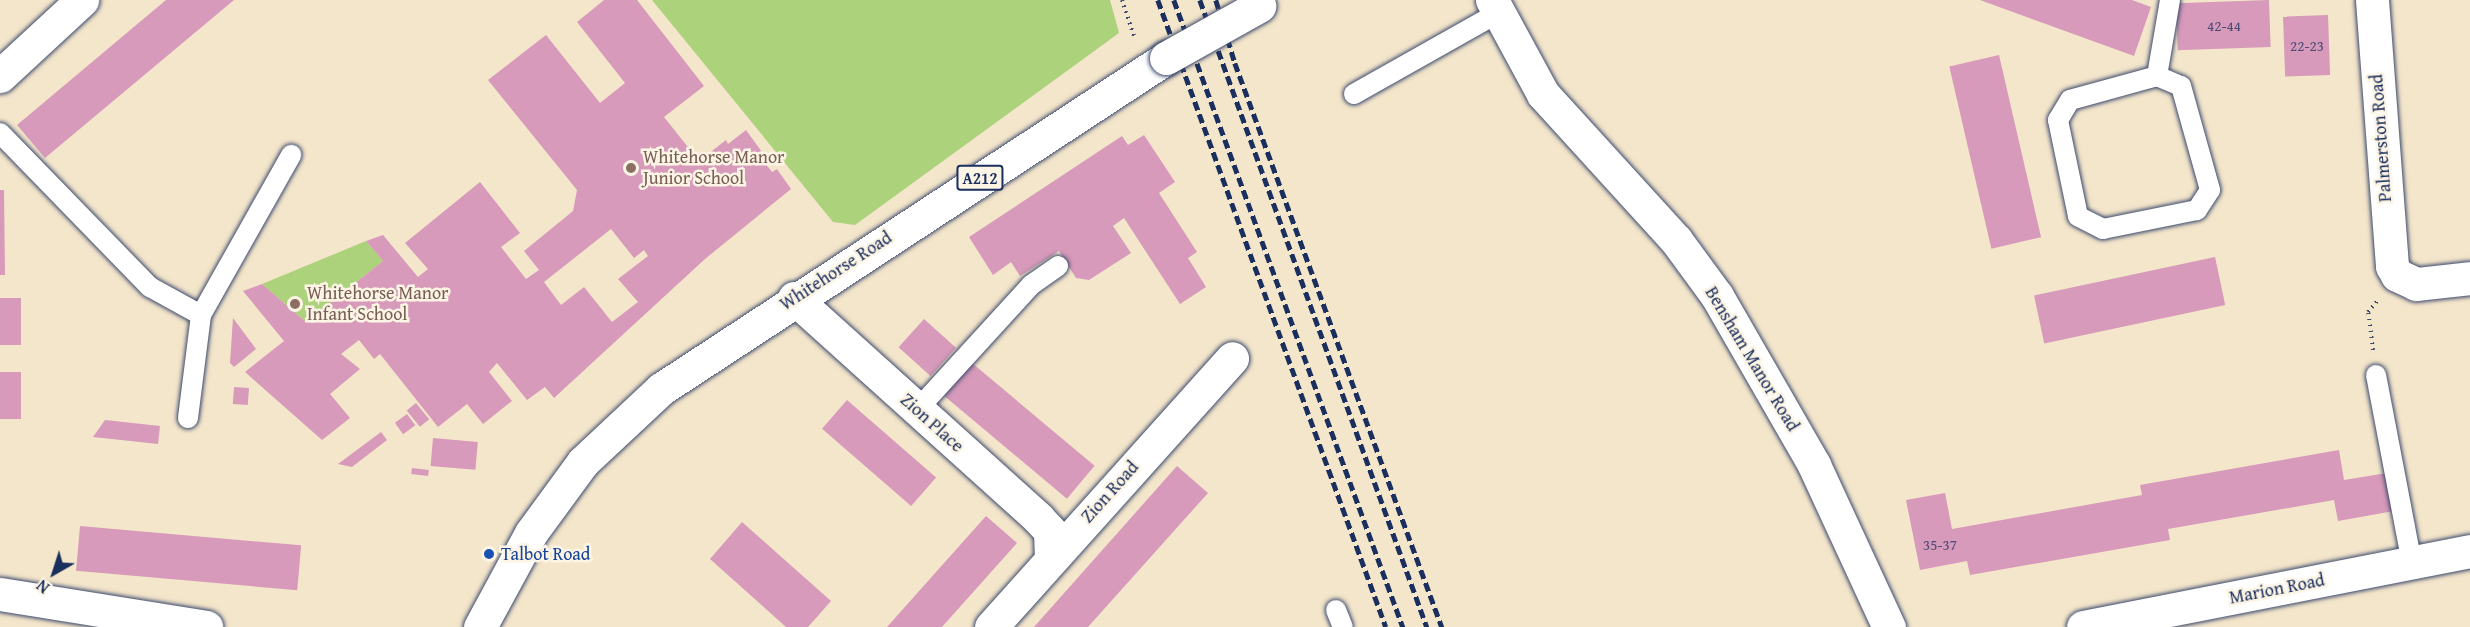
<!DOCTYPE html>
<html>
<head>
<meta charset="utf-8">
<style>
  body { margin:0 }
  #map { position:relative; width:2470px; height:627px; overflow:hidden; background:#f4e6cb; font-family:"Gentium Book Plus",serif }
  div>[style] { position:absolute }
  .green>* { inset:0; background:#add27c }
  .building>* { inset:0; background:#d79aba; transform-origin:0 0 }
  .path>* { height:4px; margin-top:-2px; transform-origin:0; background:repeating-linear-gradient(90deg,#3c4a6e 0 1.5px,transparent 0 6px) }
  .roads { filter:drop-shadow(0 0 2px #3c4a6e) drop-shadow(0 0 2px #3c4a6e) }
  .lane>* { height:20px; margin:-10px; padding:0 10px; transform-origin:10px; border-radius:10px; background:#fff }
  .street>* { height:33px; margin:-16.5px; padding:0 16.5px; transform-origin:16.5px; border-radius:16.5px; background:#fff }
  .primary>* { height:33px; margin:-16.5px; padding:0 16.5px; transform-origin:16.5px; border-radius:16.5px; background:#fff }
  .rail>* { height:4.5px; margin-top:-2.25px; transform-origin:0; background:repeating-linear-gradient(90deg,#1b2f5e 0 9px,transparent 0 13.5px) }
  .bridges { filter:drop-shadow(0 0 2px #3c4a6e) drop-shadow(0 0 2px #3c4a6e) }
  .primary-bridge>* { height:33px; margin:-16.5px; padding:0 16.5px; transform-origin:16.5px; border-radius:16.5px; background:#fff }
  .dots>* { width:16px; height:16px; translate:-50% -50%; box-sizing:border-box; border:3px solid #fcf5e5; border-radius:50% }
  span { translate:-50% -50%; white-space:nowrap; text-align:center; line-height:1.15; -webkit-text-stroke:5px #fcf5e5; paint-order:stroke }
  .number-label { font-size:15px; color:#4a4a75 }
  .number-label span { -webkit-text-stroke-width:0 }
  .shield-label span { padding:2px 4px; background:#fcf5e5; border:2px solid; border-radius:4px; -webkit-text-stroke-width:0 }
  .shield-label { font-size:16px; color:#1b2f5e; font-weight:700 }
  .street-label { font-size:18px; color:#1b2f5e }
  .education-label { font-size:18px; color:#785e54 }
  .left { translate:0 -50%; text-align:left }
  .transit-label { font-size:18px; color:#164399 }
  .north { position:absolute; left:24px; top:543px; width:60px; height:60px; -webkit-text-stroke:4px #fcf5e5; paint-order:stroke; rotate:219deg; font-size:16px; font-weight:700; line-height:24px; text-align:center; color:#1b2f5e }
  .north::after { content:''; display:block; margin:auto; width:21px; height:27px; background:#1b2f5e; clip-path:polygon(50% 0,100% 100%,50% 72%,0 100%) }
</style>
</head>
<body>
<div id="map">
  <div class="green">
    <div style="clip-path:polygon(652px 0,1110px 0,1119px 33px,855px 225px,833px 222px)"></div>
    <div style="clip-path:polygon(366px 241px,383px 261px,306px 322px,262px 284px)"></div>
  </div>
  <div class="building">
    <div style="clip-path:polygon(166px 0,234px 0,45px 158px,17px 125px)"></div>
    <div style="clip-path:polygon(evenodd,604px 0,637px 0,704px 86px,664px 117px,699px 161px,726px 140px,728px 144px,746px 130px,767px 159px,764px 162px,772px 172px,777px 169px,791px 189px,705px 259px,554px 398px,545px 387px,527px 400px,497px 363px,489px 372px,512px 401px,483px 424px,467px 404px,438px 427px,380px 354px,374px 359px,359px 340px,341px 354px,360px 369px,330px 394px,350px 418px,322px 440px,245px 372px,284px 341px,243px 291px,262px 284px,306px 322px,383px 261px,366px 241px,383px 235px,418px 277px,428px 269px,405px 243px,480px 182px,520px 233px,501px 247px,526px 279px,539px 270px,524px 251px,573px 211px,577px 190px,488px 80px,546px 35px,600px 103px,625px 83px,577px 22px,604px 0,611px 229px,634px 258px,644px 250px,648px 256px,618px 279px,638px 302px,612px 322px,584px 287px,561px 305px,544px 282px,611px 229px)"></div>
    <div style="clip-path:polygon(1980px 0,2132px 0,2151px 7px,2134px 56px)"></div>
    <div style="left:2269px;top:0;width:47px;height:93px;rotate:88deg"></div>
    <div style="left:2328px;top:15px;width:60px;height:45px;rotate:88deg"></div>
    <div style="left:1999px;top:55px;width:187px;height:51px;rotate:77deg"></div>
    <div style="clip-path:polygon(1144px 135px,1175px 182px,1159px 193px,1197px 252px,1188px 258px,1206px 287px,1180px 304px,1124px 218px,1113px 226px,1131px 253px,1089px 280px,1076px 278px,1059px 251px,1020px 276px,1011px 262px,993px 275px,969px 237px,1122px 136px,1128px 145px)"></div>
    <div style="clip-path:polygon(0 190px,4px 190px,5px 275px,0 275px)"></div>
    <div style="left:2215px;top:257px;width:49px;height:185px;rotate:78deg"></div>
    <div style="left:0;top:298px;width:21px;height:47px"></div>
    <div style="clip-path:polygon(233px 318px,256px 349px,234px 367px,230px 363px)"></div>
    <div style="left:924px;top:319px;width:43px;height:38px;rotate:42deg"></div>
    <div style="left:972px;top:363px;width:160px;height:43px;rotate:40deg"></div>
    <div style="left:0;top:372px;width:21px;height:47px"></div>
    <div style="left:234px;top:387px;width:15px;height:17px;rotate:4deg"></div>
    <div style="left:847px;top:400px;width:118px;height:38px;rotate:41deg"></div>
    <div style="left:416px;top:403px;width:21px;height:12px;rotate:51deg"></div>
    <div style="left:407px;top:414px;width:14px;height:15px;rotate:54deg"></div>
    <div style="clip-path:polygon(105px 420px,160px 426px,158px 444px,93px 437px)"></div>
    <div style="clip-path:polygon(381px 432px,387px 440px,352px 467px,338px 464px)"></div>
    <div style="left:433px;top:438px;width:45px;height:28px;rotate:5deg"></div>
    <div style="clip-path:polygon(2339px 450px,2344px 480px,2387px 473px,2394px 511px,2338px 521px,2334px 500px,2168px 529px,2170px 540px,1970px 575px,1967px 561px,1920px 570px,1906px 500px,1945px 493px,1952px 529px,2142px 495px,2140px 485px)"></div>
    <div style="clip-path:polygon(1177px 466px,1208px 493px,1088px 627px,1034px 627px)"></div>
    <div style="left:412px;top:468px;width:17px;height:6px;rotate:7deg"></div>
    <div style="clip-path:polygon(986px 516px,1017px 543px,942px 627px,887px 627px)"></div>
    <div style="clip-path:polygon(742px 522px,831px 601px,808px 627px,786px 627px,710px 559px)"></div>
    <div style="left:80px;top:526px;width:222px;height:45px;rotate:5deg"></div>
  </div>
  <div class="path">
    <div style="left:1122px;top:0;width:41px;rotate:71.6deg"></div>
    <div style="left:2373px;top:350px;width:38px;rotate:-97deg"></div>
    <div style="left:2368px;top:312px;width:17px;rotate:-50deg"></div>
  </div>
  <div class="roads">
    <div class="lane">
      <div style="left:2157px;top:76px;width:26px;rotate:23deg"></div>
      <div style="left:2181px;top:86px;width:108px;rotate:74.4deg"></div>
      <div style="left:2210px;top:190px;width:24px;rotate:123deg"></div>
      <div style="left:2197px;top:210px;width:96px;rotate:168.6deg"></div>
      <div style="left:2103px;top:229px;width:28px;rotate:-153deg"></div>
      <div style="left:2078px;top:216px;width:98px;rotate:-101.8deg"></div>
      <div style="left:2058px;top:120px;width:23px;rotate:-59deg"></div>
      <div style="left:2070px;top:100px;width:90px;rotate:-15.4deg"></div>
      <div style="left:2157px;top:76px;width:77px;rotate:-80.3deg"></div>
      <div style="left:1354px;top:94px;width:165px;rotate:-29.4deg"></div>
      <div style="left:0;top:133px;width:215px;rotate:45.8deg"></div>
      <div style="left:150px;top:287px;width:58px;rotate:28.8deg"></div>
      <div style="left:2376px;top:375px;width:191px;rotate:79.2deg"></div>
      <div style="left:917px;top:410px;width:169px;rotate:-47.6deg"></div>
      <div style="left:1031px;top:285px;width:33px;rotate:-35deg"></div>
      <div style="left:188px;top:418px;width:104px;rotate:-82.8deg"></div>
      <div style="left:201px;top:315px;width:184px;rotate:-60.6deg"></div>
      <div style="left:1336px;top:610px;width:18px;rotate:68deg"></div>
    </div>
    <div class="street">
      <div style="left:1492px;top:0;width:107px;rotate:61.5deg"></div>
      <div style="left:1543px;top:94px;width:197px;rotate:47.7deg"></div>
      <div style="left:1676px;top:240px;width:69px;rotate:53.8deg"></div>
      <div style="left:1717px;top:296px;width:195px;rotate:60.1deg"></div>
      <div style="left:1814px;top:465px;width:179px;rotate:65.2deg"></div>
      <div style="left:2372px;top:0;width:267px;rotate:85.7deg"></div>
      <div style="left:2392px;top:266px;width:10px;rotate:61deg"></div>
      <div style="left:2397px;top:275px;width:21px;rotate:25deg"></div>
      <div style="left:2416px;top:284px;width:54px;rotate:-6.3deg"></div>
      <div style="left:0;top:76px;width:112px;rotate:-42.8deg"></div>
      <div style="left:794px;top:298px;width:329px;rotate:42deg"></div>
      <div style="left:1038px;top:518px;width:18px;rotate:47deg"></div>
      <div style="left:1050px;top:531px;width:27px;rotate:88deg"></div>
      <div style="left:0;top:594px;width:209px;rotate:9.1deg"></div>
      <div style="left:991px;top:627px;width:361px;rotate:-48.1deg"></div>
      <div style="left:2083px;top:627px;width:394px;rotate:-11.1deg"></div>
    </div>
    <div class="primary">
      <div style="left:480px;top:627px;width:107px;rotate:-61.5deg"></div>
      <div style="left:531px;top:533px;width:88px;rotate:-53.8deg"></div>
      <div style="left:583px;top:462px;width:107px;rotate:-43.1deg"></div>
      <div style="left:661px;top:389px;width:604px;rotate:-33.24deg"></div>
    </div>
  </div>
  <div class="rail">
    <div style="left:1158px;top:0;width:667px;rotate:70.02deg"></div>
    <div style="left:1174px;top:0;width:668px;rotate:69.94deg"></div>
    <div style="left:1200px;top:0;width:667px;rotate:70.1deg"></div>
    <div style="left:1216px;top:0;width:66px;rotate:73.2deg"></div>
    <div style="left:1235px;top:63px;width:601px;rotate:69.85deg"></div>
  </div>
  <div class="bridges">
    <div class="primary-bridge">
      <div style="left:1166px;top:58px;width:107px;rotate:-29.2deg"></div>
    </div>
  </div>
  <div class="dots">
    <div style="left:631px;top:168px;background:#8d6e63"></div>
    <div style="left:295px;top:304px;background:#8d6e63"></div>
    <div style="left:489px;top:554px;background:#1a4fb4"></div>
  </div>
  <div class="number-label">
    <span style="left:2224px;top:26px">42-44</span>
    <span style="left:2307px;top:46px">22-23</span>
    <span style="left:1940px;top:545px">35-37</span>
  </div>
  <div class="shield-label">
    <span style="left:980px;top:178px">A212</span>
  </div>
  <div class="street-label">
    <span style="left:2381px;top:138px;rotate:-94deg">Palmerston Road</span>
    <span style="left:836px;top:271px;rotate:-33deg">Whitehorse Road</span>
    <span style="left:1752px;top:359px;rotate:59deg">Bensham Manor Road</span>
    <span style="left:932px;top:423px;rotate:42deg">Zion Place</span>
    <span style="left:1110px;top:492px;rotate:-48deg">Zion Road</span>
    <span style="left:2277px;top:589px;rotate:-11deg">Marion Road</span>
  </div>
  <div class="education-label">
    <span class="left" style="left:643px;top:168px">Whitehorse Manor<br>Junior School</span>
    <span class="left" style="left:307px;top:304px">Whitehorse Manor<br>Infant School</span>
  </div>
  <div class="transit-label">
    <span class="left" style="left:501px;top:554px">Talbot Road</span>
  </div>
  <div class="north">N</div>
</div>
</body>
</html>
